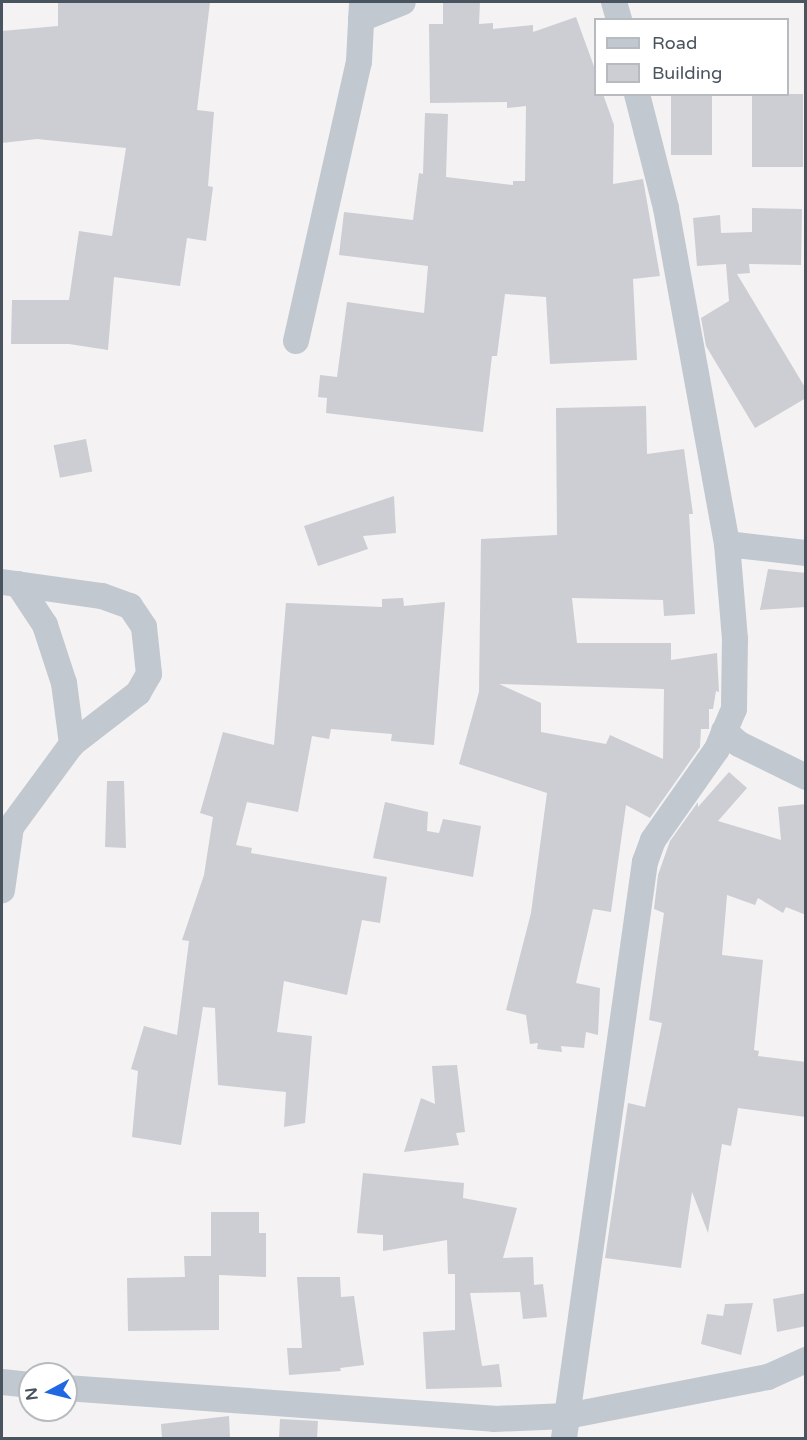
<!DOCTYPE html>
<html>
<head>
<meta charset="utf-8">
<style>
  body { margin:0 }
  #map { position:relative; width:807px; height:1440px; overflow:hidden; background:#f4f2f2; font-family:"Varela Round",sans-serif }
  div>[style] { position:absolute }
  .building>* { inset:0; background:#ccced4; transform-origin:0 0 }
  .minor>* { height:26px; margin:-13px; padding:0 13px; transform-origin:13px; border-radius:13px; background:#c1c8d0 }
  span { translate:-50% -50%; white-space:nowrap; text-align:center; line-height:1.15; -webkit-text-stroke:4.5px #fff; paint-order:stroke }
  .frame { position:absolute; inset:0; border:3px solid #4a545f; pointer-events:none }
  .legend { position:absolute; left:594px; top:18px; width:195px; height:78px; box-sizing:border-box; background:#fff; border:2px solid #b7bbbf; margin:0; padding:8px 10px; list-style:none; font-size:18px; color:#4a545f }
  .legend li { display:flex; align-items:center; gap:12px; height:30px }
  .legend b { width:30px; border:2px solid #b7bbbf }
  .north { position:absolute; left:18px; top:1362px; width:60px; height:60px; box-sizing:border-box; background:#fff; border:2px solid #b7bbbf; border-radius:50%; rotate:263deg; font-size:16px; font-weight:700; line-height:24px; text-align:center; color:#4a545f }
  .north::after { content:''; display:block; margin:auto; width:21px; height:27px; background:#1f68e1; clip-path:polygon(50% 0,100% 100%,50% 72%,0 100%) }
</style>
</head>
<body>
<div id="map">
  <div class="building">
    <div style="clip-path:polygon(58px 2px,210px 2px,197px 110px,214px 112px,208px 186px,213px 187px,206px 241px,187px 238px,180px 286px,114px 277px,108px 350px,69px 344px,11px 344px,12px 300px,69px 300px,79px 231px,112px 236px,126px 148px,37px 139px,2px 143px,2px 31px,58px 26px)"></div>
    <div style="clip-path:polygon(443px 2px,480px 2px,479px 24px,493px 23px,493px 29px,533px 25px,533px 32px,576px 17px,596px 72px,596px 94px,603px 94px,614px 125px,613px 184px,643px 179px,660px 276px,633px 279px,637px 360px,550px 364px,546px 297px,505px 294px,497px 356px,492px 356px,483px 432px,326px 413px,327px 398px,318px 397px,320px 375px,337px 377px,347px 302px,424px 313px,428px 266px,339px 255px,344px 212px,413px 220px,419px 173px,423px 174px,425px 113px,448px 114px,446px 177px,513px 185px,513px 181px,525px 181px,526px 106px,507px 108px,507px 102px,430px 103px,429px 24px,443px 24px)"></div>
    <div style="left:671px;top:94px;width:41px;height:61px"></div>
    <div style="left:752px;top:94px;width:51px;height:73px"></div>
    <div style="clip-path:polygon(752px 208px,802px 209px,801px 265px,749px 264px,750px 273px,737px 274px,806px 389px,806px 398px,755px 428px,706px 346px,701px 318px,729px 301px,726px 264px,697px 266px,693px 218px,720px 215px,721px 233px,752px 232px)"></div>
    <div style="clip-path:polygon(evenodd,646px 406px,647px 454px,684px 449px,693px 514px,689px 514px,695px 614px,664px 616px,663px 600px,572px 598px,577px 643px,671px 643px,671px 660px,717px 653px,719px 692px,716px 691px,713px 709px,709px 709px,709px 729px,701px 729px,700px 747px,650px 818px,626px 805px,611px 912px,593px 909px,576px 983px,600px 988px,598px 1035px,586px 1032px,584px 1048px,561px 1046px,562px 1052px,537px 1049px,538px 1043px,530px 1044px,526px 1015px,506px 1010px,531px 913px,547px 793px,459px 764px,479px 692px,481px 539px,557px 535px,556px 408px,646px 406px,499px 684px,664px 689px,663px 759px,610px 735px,606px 744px,541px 732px,541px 703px,499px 684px)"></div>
    <div style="left:86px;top:439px;width:33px;height:33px;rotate:79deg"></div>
    <div style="clip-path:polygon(394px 496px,396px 533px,363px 536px,368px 549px,318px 566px,304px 526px)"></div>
    <div style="clip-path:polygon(768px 569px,806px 573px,806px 607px,760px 610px)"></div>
    <div style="clip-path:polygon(403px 598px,404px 606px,445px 602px,434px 745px,391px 741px,392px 734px,331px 729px,329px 739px,312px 736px,298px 812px,247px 802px,236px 845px,252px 848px,251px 853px,387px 877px,380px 923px,362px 920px,347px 995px,284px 981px,277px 1032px,312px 1036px,305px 1123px,284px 1127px,286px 1092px,218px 1085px,215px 1008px,203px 1007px,181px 1145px,132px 1137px,138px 1071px,131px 1069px,144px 1026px,177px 1035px,189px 941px,182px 940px,204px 875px,213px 817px,200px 813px,223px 732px,274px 745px,286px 603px,382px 607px,382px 599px)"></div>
    <div style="clip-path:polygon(729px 772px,747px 788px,718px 821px,781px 840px,778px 807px,806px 804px,806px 915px,786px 907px,783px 913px,758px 898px,755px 905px,727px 895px,722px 955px,763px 960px,754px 1050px,759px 1051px,758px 1056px,806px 1062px,806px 1117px,738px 1108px,731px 1146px,722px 1144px,708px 1233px,692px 1192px,681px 1268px,605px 1258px,628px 1103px,645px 1107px,662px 1023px,649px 1020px,664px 913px,654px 909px,658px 875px,670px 841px,698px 802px,698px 807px)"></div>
    <div style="clip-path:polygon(107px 781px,124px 781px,126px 848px,105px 847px)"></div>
    <div style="clip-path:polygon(385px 802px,428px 812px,427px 831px,439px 833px,443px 819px,481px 826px,473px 877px,373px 858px)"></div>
    <div style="clip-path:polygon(457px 1065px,465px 1132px,456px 1133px,459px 1145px,404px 1152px,421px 1098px,435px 1104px,432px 1066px)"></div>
    <div style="clip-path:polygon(363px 1173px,464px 1183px,463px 1198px,517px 1208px,503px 1258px,533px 1257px,534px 1285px,543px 1284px,547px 1317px,523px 1319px,520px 1292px,470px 1293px,482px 1366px,499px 1364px,502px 1387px,426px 1389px,423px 1332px,455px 1330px,455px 1274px,448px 1274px,447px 1240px,383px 1251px,383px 1235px,357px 1233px)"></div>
    <div style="clip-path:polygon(211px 1212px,259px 1212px,259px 1233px,266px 1233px,266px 1277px,219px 1275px,219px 1330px,128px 1331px,127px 1278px,185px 1277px,184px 1256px,211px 1256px)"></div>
    <div style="clip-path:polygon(297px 1277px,340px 1277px,341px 1297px,354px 1296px,364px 1365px,340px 1368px,341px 1371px,289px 1375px,287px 1348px,302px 1348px)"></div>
    <div style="clip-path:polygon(806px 1293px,806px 1326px,777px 1332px,773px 1299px)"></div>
    <div style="clip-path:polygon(753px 1303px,741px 1355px,701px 1344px,707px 1314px,723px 1316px,725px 1304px)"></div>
    <div style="clip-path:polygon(229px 1416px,230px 1438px,162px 1438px,161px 1424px)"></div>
    <div style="left:280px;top:1419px;width:38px;height:19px;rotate:3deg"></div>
  </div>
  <div class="minor">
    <div style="left:614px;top:2px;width:19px;rotate:74deg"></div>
    <div style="left:361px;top:19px;width:45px;rotate:-22deg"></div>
    <div style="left:296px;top:341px;width:286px;rotate:-77.3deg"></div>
    <div style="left:359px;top:62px;width:60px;rotate:-87.1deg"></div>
    <div style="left:727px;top:544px;width:80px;rotate:6.5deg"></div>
    <div style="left:2px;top:582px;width:101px;rotate:8deg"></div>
    <div style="left:102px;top:596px;width:30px;rotate:20deg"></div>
    <div style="left:130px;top:606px;width:25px;rotate:56deg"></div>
    <div style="left:144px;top:627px;width:47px;rotate:83.9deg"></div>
    <div style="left:149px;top:674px;width:22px;rotate:120deg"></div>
    <div style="left:138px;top:693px;width:83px;rotate:142.3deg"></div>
    <div style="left:72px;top:744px;width:103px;rotate:126.3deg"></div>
    <div style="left:11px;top:827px;width:64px;rotate:98.1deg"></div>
    <div style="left:18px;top:584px;width:49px;rotate:56.6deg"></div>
    <div style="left:45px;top:625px;width:61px;rotate:71.9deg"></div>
    <div style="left:64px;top:683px;width:62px;rotate:82.5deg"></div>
    <div style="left:724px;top:731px;width:20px;rotate:41deg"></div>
    <div style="left:739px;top:744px;width:75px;rotate:26.2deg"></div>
    <div style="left:2px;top:1382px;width:28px;rotate:6deg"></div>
    <div style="left:66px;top:1388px;width:429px;rotate:4.1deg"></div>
    <div style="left:494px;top:1419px;width:73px;rotate:-2.4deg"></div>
    <div style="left:567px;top:1416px;width:205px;rotate:-11deg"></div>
    <div style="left:768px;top:1377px;width:42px;rotate:-24.1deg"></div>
    <div style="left:564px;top:1438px;width:582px;rotate:-82deg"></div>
    <div style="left:645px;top:862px;width:23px;rotate:-70deg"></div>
    <div style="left:653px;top:840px;width:111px;rotate:-54.9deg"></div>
    <div style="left:717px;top:749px;width:43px;rotate:-67deg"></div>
    <div style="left:734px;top:709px;width:70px;rotate:-89.2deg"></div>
    <div style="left:735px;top:639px;width:95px;rotate:-94.8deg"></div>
    <div style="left:727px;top:544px;width:341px;rotate:-100.3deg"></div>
    <div style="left:666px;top:208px;width:118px;rotate:-104.3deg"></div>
  </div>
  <div class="frame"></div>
  <ul class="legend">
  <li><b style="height:8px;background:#c1c8d0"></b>Road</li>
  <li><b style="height:16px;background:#ccced4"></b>Building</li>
  </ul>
  <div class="north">N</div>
</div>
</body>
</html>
